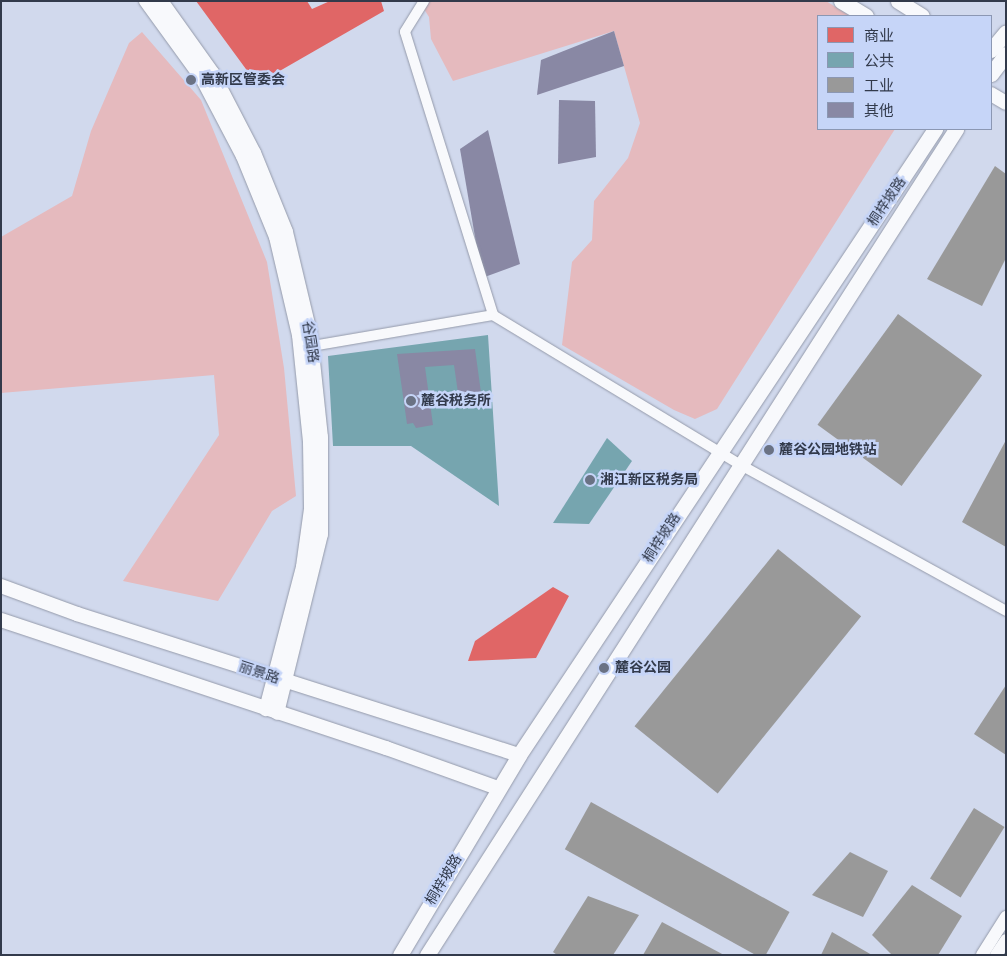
<!DOCTYPE html>
<html>
<head>
<meta charset="utf-8">
<style>
  body { margin:0 }
  #map { position:relative; width:1007px; height:956px; overflow:hidden; background:#d1d9ed; font-family:"Times New Roman","Noto Sans SC",serif }
  div>[style] { position:absolute }
  .green>* { inset:0; background:#e5babe }
  .shops>* { inset:0; background:#e06666 }
  .public>* { inset:0; background:#76a5af }
  .industry>* { inset:0; background:#999; transform-origin:0 0 }
  .building>* { inset:0; background:#8988a4 }
  .roads { filter:drop-shadow(0 0 1px #949aaa) drop-shadow(0 0 1px #949aaa) }
  .minor>* { height:10px; margin:-5px; padding:0 5px; transform-origin:5px; border-radius:5px; background:#f8f9fc }
  .tertiary>* { height:12px; margin:-6px; padding:0 6px; transform-origin:6px; border-radius:6px; background:#f8f9fc }
  .secondary>* { height:14px; margin:-7px; padding:0 7px; transform-origin:7px; border-radius:7px; background:#f8f9fc }
  .primary>* { height:15px; margin:-7.5px; padding:0 7.5px; transform-origin:7.5px; border-radius:7.5px; background:#f8f9fc }
  .dots>* { width:14px; height:14px; translate:-50% -50%; box-sizing:border-box; border:2px solid #c6d5f8; border-radius:50% }
  span { translate:-50% -50%; white-space:nowrap; text-align:center; line-height:1.15; -webkit-text-stroke:5px #c6d5f8; paint-order:stroke }
  .poi-label { font-size:14px; color:#323a4b; font-weight:700 }
  .left { translate:0 -50%; text-align:left }
  .street-label { font-size:14px; color:#323a4b }
  .frame { position:absolute; inset:0; border:2px solid #323a4b; pointer-events:none }
  .legend { position:absolute; left:817px; top:15px; width:175px; height:115px; box-sizing:border-box; background:#c6d5f8; border:1px solid #8b97b3; margin:0; padding:6px 9px; list-style:none; font-size:15px; color:#323a4b }
  .legend li { display:flex; align-items:center; gap:10px; height:25px }
  .legend b { width:25px; border:1px solid #8b97b3 }
</style>
</head>
<body>
<div id="map">
  <div class="green">
    <div style="clip-path:polygon(419px 1px,826px 1px,850px 16px,818px 16px,818px 129px,895px 129px,717px 409px,695px 419px,674px 410px,562px 345px,572px 262px,592px 240px,594px 201px,628px 158px,640px 123px,614px 31px,453px 81px,431px 39px,429px 17px)"></div>
    <div style="clip-path:polygon(142px 32px,201px 100px,267px 262px,284px 368px,296px 496px,272px 511px,218px 601px,123px 581px,219px 435px,214px 375px,1px 393px,1px 237px,72px 196px,91px 131px,129px 43px)"></div>
  </div>
  <div class="shops">
    <div style="clip-path:polygon(196px 1px,307px 1px,312px 9px,330px 1px,381px 1px,384px 11px,257px 84px)"></div>
    <div style="clip-path:polygon(553px 587px,569px 596px,536px 658px,468px 661px,475px 641px)"></div>
  </div>
  <div class="public">
    <div style="clip-path:polygon(488px 335px,499px 506px,411px 446px,333px 446px,328px 356px)"></div>
    <div style="clip-path:polygon(607px 438px,632px 461px,589px 524px,553px 523px)"></div>
  </div>
  <div class="industry">
    <div style="clip-path:polygon(995px 166px,1006px 174px,1006px 258px,982px 306px,927px 279px)"></div>
    <div style="left:898px;top:314px;width:104px;height:137px;rotate:36deg"></div>
    <div style="clip-path:polygon(1006px 440px,1006px 547px,962px 522px)"></div>
    <div style="left:778px;top:549px;width:107px;height:228px;rotate:39deg"></div>
    <div style="clip-path:polygon(1006px 685px,1006px 755px,974px 734px)"></div>
    <div style="left:591px;top:802px;width:227px;height:54px;rotate:29deg"></div>
    <div style="left:974px;top:808px;width:36px;height:83px;rotate:32deg"></div>
    <div style="clip-path:polygon(850px 852px,888px 871px,863px 917px,812px 895px)"></div>
    <div style="clip-path:polygon(912px 885px,962px 916px,938px 955px,892px 955px,872px 935px)"></div>
    <div style="clip-path:polygon(588px 896px,639px 915px,613px 955px,557px 955px,553px 952px)"></div>
    <div style="clip-path:polygon(662px 922px,724px 955px,643px 955px)"></div>
    <div style="clip-path:polygon(832px 932px,872px 955px,821px 955px)"></div>
  </div>
  <div class="building">
    <div style="clip-path:polygon(614px 31px,624px 66px,537px 95px,541px 60px)"></div>
    <div style="clip-path:polygon(559px 100px,595px 101px,596px 157px,558px 164px)"></div>
    <div style="clip-path:polygon(488px 130px,520px 264px,482px 278px,460px 149px)"></div>
    <div style="clip-path:polygon(475px 349px,482px 400px,459px 400px,454px 365px,425px 367px,433px 425px,416px 428px,413px 423px,407px 424px,397px 354px)"></div>
  </div>
  <div class="roads">
    <div class="minor">
      <div style="left:424px;top:1px;width:36px;rotate:122deg"></div>
      <div style="left:405px;top:32px;width:296px;rotate:72.7deg"></div>
      <div style="left:493px;top:315px;width:288px;rotate:31.2deg"></div>
      <div style="left:739px;top:464px;width:305px;rotate:28.8deg"></div>
      <div style="left:312px;top:346px;width:184px;rotate:-9.7deg"></div>
    </div>
    <div class="tertiary">
      <div style="left:982px;top:955px;width:45px;rotate:-57.7deg"></div>
      <div style="left:996px;top:955px;width:18px;rotate:-56deg"></div>
    </div>
    <div class="secondary">
      <div style="left:146px;top:1px;width:95px;rotate:54deg"></div>
      <div style="left:202px;top:78px;width:88px;rotate:62.3deg"></div>
      <div style="left:243px;top:156px;width:87px;rotate:67.8deg"></div>
      <div style="left:276px;top:237px;width:101px;rotate:76.8deg"></div>
      <div style="left:299px;top:335px;width:108px;rotate:84.1deg"></div>
      <div style="left:310px;top:442px;width:67px;rotate:89.1deg"></div>
      <div style="left:311px;top:509px;width:59px;rotate:97.9deg"></div>
      <div style="left:303px;top:567px;width:147px;rotate:104.6deg"></div>
      <div style="left:161px;top:1px;width:90px;rotate:54.5deg"></div>
      <div style="left:213px;top:74px;width:89px;rotate:62.6deg"></div>
      <div style="left:254px;top:153px;width:85px;rotate:67.9deg"></div>
      <div style="left:286px;top:232px;width:104px;rotate:76.6deg"></div>
      <div style="left:310px;top:333px;width:105px;rotate:84deg"></div>
      <div style="left:321px;top:437px;width:97px;rotate:90deg"></div>
      <div style="left:321px;top:534px;width:184px;rotate:103.8deg"></div>
      <div style="left:991px;top:94px;width:17px;rotate:31deg"></div>
      <div style="left:1px;top:586px;width:81px;rotate:20.2deg"></div>
      <div style="left:77px;top:614px;width:464px;rotate:17.7deg"></div>
      <div style="left:1px;top:620px;width:406px;rotate:18.4deg"></div>
      <div style="left:386px;top:748px;width:119px;rotate:19.7deg"></div>
    </div>
    <div class="primary">
      <div style="left:841px;top:1px;width:29px;rotate:31deg"></div>
      <div style="left:898px;top:1px;width:28px;rotate:32deg"></div>
      <div style="left:991px;top:50px;width:23px;rotate:-50deg"></div>
      <div style="left:991px;top:74px;width:25px;rotate:-53deg"></div>
      <div style="left:400px;top:955px;width:233px;rotate:-59.2deg"></div>
      <div style="left:519px;top:755px;width:752px;rotate:-56.39deg"></div>
      <div style="left:427px;top:955px;width:981px;rotate:-57.36deg"></div>
    </div>
  </div>
  <div class="dots">
    <div style="left:191px;top:80px;background:#6a7284"></div>
    <div style="left:411px;top:401px;background:#6a7284"></div>
    <div style="left:769px;top:450px;background:#6a7284"></div>
    <div style="left:590px;top:480px;background:#6a7284"></div>
    <div style="left:604px;top:668px;background:#6a7284"></div>
  </div>
  <div class="poi-label">
    <span class="left" style="left:201px;top:80px">高新区管委会</span>
    <span class="left" style="left:421px;top:401px">麓谷税务所</span>
    <span class="left" style="left:779px;top:450px">麓谷公园地铁站</span>
    <span class="left" style="left:600px;top:480px">湘江新区税务局</span>
    <span class="left" style="left:615px;top:668px">麓谷公园</span>
  </div>
  <div class="street-label">
    <span style="left:887px;top:202px;rotate:-56deg">桐梓坡路</span>
    <span style="left:310px;top:342px;rotate:81deg">谷园路</span>
    <span style="left:662px;top:538px;rotate:-57deg">桐梓坡路</span>
    <span style="left:259px;top:673px;rotate:18deg">丽景路</span>
    <span style="left:444px;top:880px;rotate:-59deg">桐梓坡路</span>
  </div>
  <div class="frame"></div>
  <ul class="legend">
  <li><b style="height:14px;background:#e06666"></b>商业</li>
  <li><b style="height:14px;background:#76a5af"></b>公共</li>
  <li><b style="height:14px;background:#999"></b>工业</li>
  <li><b style="height:14px;background:#8988a4"></b>其他</li>
  </ul>
</div>
</body>
</html>
